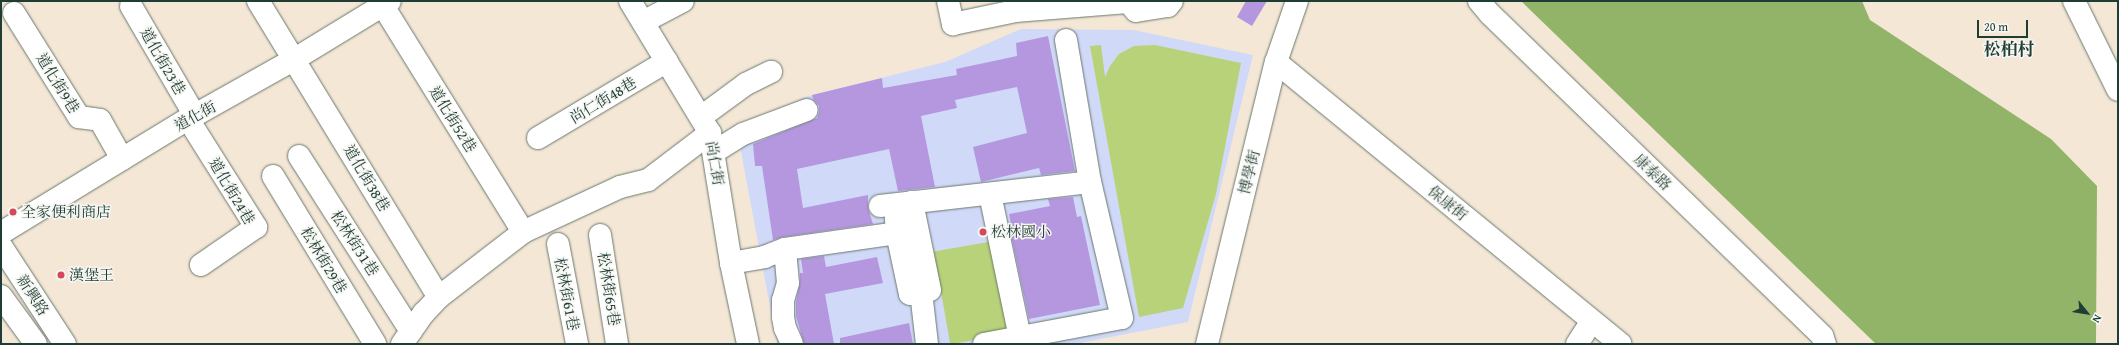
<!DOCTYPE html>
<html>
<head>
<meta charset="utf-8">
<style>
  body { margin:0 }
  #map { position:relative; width:2119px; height:345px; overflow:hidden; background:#f4e7d6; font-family:"Gentium Book Plus","Noto Serif TC",serif }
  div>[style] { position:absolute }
  .built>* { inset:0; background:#d1d9f9 }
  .green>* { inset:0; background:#b7d278; transform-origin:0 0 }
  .forest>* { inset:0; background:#91b468 }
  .building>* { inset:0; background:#b597e0 }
  .roads { filter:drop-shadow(0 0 1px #6a786d) drop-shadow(0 0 1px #6a786d) }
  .minor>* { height:22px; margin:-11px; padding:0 11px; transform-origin:11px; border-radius:11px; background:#fff }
  .major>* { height:22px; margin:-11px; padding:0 11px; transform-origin:11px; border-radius:11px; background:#fff }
  .dots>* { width:11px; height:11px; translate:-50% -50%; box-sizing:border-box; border:2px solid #f6f6f2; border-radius:50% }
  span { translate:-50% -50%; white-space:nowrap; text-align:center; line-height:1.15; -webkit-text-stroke:3px #f6f6f2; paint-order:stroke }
  .street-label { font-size:15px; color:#1f3d34 }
  .poi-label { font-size:15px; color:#1f3d34 }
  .left { translate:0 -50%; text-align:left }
  .quarter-label { font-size:17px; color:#1f3d34; font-weight:700 }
  .frame { position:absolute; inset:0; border:2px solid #1f3d34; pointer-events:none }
  .north { position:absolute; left:2067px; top:293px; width:40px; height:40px; -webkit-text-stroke:3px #f6f6f2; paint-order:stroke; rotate:120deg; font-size:11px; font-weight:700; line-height:16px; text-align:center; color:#1f3d34 }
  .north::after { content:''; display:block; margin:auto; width:14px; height:18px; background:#1f3d34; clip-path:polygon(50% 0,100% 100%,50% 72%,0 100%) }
  .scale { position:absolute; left:1977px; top:20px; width:51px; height:18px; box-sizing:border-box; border:2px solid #1f3d34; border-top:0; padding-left:5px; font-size:12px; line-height:14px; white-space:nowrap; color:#1f3d34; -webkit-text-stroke:3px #f6f6f2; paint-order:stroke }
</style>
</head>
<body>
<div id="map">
  <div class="built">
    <div style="clip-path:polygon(1021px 29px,1134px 30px,1253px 55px,1188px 322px,1075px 344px,777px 344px,739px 141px,747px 127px,805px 97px,945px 62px)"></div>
  </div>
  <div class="green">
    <div style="clip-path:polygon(1101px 45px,1105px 77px,1110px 66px,1119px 54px,1134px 46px,1155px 45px,1241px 63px,1216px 194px,1183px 308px,1139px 317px,1090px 46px)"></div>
    <div style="left:994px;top:241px;width:94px;height:61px;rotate:80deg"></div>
  </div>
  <div class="forest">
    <div style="clip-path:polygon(1521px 1px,1862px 1px,1870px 20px,2051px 139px,2097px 186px,2096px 344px,1876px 344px)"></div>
  </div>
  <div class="building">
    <div style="clip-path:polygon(1246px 1px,1267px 1px,1252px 26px,1237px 17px)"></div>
    <div style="clip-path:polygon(1048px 36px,1075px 171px,1041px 175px,1039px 168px,981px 182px,973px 147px,1027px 133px,1017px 87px,955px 100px,957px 108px,921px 116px,935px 187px,898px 191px,889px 149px,797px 169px,803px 208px,868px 195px,868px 208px,873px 224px,783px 237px,773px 240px,762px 166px,755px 166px,753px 144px,817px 118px,819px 112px,819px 106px,813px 99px,812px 95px,882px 78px,883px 88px,957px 75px,956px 69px,1017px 56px,1016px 43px)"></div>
    <div style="clip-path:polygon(1073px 197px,1077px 217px,1081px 216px,1100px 305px,1029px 319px,1010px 230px,1012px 230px,1009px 214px,1050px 206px,1048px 199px)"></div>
    <div style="clip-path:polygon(824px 256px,826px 267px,877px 257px,883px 283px,825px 294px,834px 344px,804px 344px,796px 316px,796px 302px,800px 282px,800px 273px,803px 273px,801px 259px)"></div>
    <div style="clip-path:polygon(909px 323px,913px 344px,840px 344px,840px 338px)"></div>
  </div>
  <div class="roads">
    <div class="minor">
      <div style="left:258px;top:1px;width:347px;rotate:58.6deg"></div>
      <div style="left:380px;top:1px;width:272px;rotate:58.2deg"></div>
      <div style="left:630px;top:1px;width:154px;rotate:58.8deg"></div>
      <div style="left:710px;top:133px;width:132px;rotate:80.8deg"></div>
      <div style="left:731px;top:263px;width:83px;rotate:78.1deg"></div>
      <div style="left:948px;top:1px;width:24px;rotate:78deg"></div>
      <div style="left:953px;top:24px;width:63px;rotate:-11.8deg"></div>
      <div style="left:1015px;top:11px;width:113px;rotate:-4.6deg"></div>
      <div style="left:1479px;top:1px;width:17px;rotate:50deg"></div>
      <div style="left:1490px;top:14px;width:463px;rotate:44.1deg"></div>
      <div style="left:1822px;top:336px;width:9px;rotate:69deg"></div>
      <div style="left:2074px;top:1px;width:99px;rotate:63.7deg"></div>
      <div style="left:1128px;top:2px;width:12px;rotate:48deg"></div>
      <div style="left:1136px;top:11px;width:32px;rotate:-9deg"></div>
      <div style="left:1168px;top:6px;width:6px;rotate:-51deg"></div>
      <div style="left:131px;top:6px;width:127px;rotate:59.8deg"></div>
      <div style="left:14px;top:13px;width:123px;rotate:58deg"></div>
      <div style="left:79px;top:117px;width:21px;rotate:8deg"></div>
      <div style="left:100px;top:120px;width:45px;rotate:60.6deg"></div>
      <div style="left:643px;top:22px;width:45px;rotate:-27.7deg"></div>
      <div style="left:1276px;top:62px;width:445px;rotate:39.3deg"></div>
      <div style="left:701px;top:117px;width:56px;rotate:-36.3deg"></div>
      <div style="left:746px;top:84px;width:28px;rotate:-26deg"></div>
      <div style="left:188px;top:119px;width:128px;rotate:57.8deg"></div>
      <div style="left:256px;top:227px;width:67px;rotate:145.4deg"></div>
      <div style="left:538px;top:138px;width:150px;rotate:-30.8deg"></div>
      <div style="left:714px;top:152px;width:34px;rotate:-32deg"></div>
      <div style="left:743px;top:134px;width:68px;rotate:-20.6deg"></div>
      <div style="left:299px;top:156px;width:208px;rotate:57.4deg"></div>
      <div style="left:273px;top:176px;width:197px;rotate:58.7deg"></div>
      <div style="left:990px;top:194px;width:146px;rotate:78.2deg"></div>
      <div style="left:895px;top:205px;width:28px;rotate:86deg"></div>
      <div style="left:897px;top:233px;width:62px;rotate:78deg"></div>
      <div style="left:910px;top:294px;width:20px;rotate:-11deg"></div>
      <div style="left:930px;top:290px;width:90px;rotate:-101.6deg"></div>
      <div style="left:880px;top:206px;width:211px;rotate:-6.5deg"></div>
      <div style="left:1px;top:233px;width:219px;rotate:-31.4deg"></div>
      <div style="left:188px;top:119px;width:123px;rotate:-29.3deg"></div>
      <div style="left:295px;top:59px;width:111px;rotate:-31.4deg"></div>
      <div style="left:600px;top:235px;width:110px;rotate:81.1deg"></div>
      <div style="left:558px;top:244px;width:102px;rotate:79.2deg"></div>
      <div style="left:785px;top:249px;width:34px;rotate:85deg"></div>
      <div style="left:788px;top:283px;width:18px;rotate:106deg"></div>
      <div style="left:783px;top:300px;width:17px;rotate:90deg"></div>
      <div style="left:783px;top:317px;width:11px;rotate:80deg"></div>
      <div style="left:785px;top:328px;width:17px;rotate:66deg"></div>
      <div style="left:731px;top:263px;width:34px;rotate:-10deg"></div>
      <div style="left:764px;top:257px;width:22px;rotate:-21deg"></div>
      <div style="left:785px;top:249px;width:127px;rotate:-8.1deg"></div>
      <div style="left:921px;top:292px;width:52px;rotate:83.4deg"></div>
      <div style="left:402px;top:344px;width:38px;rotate:-55deg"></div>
      <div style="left:424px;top:313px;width:22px;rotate:-47deg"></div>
      <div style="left:439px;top:297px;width:106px;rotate:-37.7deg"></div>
      <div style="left:523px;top:232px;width:107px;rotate:-24.9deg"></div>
      <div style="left:620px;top:187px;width:29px;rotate:-14deg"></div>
      <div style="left:648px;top:180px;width:78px;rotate:-37.2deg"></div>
      <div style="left:984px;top:344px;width:140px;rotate:-10.7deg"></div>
      <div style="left:1122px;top:318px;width:140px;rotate:-103.2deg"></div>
      <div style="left:1090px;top:182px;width:144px;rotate:-99.6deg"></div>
      <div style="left:1207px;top:344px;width:290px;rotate:-76.3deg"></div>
      <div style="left:1276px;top:62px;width:65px;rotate:-71deg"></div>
      <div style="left:1577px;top:344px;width:27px;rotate:-57deg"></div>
    </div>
    <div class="major">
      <div style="left:1px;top:246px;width:117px;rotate:56.9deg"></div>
      <div style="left:1px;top:296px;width:59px;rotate:53.9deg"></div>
    </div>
  </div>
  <div class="dots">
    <div style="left:13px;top:212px;background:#d1495b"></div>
    <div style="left:983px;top:232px;background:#d1495b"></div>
    <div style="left:61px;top:275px;background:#d1495b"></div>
  </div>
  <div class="street-label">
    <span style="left:163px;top:61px;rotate:60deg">道化街23巷</span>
    <span style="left:58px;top:83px;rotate:58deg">道化街9巷</span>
    <span style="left:603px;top:100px;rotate:-31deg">尚仁街48巷</span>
    <span style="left:195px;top:116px;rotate:-29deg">道化街</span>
    <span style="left:453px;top:119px;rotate:58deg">道化街52巷</span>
    <span style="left:715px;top:163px;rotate:80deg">尚仁街</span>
    <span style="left:1249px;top:172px;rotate:-76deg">博學街</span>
    <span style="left:1653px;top:172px;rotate:44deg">康泰路</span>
    <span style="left:367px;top:178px;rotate:59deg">道化街38巷</span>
    <span style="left:232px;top:191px;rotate:59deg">道化街24巷</span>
    <span style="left:1448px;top:203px;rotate:39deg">保康街</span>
    <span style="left:355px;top:243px;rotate:57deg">松林街31巷</span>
    <span style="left:324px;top:260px;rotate:59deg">松林街29巷</span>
    <span style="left:609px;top:289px;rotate:81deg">松林街65巷</span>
    <span style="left:567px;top:294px;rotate:79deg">松林街61巷</span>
    <span style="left:33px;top:295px;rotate:57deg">新興路</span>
  </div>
  <div class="poi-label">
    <span class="left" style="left:21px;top:212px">全家便利商店</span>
    <span class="left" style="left:991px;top:232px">松林國小</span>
    <span class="left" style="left:69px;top:275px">漢堡王</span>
  </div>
  <div class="quarter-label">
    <span style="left:2009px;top:49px">松柏村</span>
  </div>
  <div class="frame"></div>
  <div class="north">N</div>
  <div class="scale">20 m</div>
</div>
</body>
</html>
